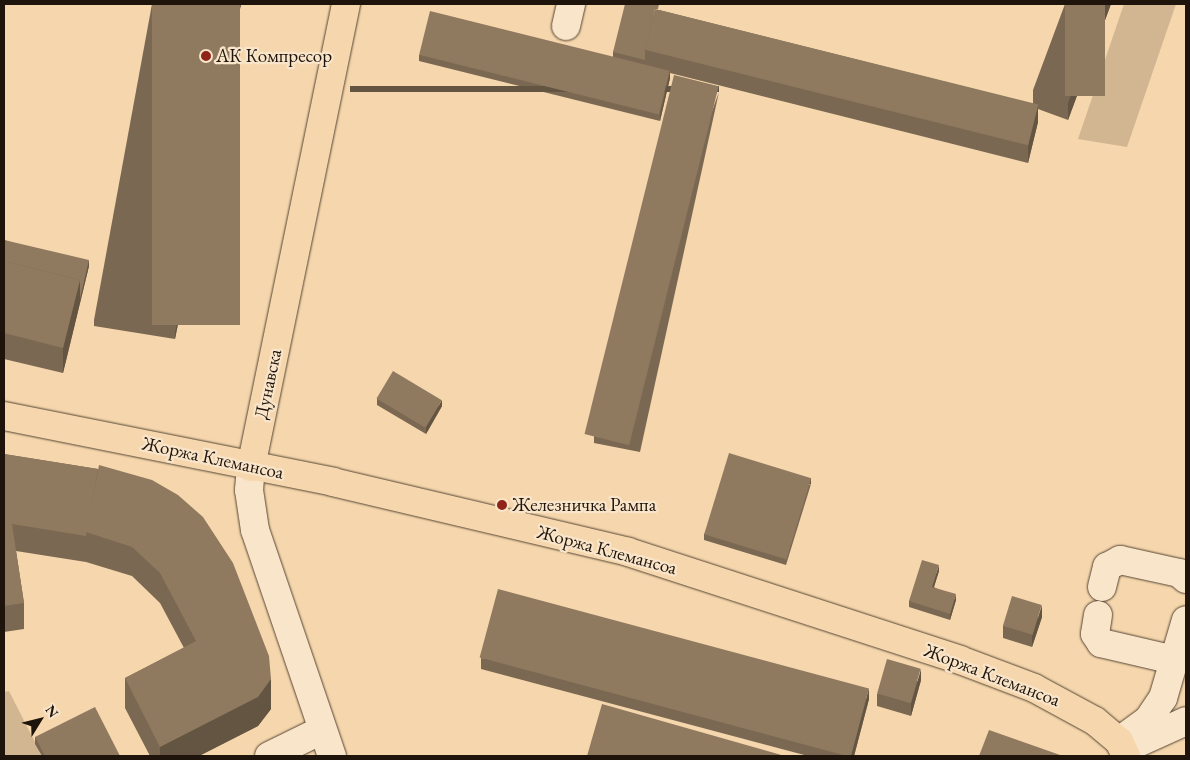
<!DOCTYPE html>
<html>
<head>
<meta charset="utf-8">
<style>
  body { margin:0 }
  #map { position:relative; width:1190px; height:760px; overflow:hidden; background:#f6d7ad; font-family:"EB Garamond",serif }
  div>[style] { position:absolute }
  .green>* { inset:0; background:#d1b691 }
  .roads { filter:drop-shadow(0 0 1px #554534) drop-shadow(0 0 1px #554534) }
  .minor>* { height:28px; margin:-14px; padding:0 14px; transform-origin:14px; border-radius:14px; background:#f9e5ca }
  .major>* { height:28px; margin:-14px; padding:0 14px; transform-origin:14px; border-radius:14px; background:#f6d7ad }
  .wall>* { inset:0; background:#7b6852 }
  .shaded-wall>* { inset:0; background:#645542; transform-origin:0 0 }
  .building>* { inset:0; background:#8f795f; transform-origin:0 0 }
  .dots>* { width:14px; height:14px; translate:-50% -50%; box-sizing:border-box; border:2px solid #f9e5ca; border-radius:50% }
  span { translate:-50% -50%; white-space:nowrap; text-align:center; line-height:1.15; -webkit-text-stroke:4.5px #f9e5ca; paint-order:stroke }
  .poi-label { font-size:19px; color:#1f140b }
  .left { translate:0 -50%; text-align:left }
  .street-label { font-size:19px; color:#1f140b }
  .frame { position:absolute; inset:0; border:5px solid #1f140b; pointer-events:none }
  .north { position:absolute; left:15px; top:695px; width:50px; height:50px; -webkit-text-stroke:4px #f9e5ca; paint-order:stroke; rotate:54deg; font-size:14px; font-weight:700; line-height:20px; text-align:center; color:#1f140b }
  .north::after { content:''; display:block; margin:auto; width:18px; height:22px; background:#1f140b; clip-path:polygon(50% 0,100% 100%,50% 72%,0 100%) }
</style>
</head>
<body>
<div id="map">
  <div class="green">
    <div style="clip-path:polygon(1124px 4px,1176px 4px,1127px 147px,1078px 139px)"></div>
    <div style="clip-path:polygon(9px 691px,42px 756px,4px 756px,4px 692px)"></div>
  </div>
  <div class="roads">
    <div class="minor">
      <div style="left:566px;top:26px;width:23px;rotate:-77deg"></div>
      <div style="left:251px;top:467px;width:23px;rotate:95deg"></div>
      <div style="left:249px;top:490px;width:40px;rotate:81.5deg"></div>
      <div style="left:255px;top:530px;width:239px;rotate:71.2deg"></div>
      <div style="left:1102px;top:587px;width:21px;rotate:-76deg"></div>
      <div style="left:1107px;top:567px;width:15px;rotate:-28deg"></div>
      <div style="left:1120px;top:560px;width:60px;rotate:12.4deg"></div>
      <div style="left:1179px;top:573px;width:9px;rotate:41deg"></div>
      <div style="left:1098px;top:615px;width:19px;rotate:99deg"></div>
      <div style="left:1095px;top:634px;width:11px;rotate:56deg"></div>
      <div style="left:1101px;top:643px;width:75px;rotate:13.1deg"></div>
      <div style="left:1119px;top:741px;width:36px;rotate:-36deg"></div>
      <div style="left:1148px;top:720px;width:27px;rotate:-56deg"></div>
      <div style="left:1163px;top:698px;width:81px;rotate:-73.6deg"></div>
      <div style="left:1131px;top:746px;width:60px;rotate:-24.4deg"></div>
      <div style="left:269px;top:756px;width:59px;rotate:-26.1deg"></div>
    </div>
    <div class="major">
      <div style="left:4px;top:416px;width:336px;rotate:11.3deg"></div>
      <div style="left:333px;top:482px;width:303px;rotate:13.3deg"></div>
      <div style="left:628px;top:552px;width:349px;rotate:18deg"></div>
      <div style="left:960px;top:660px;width:79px;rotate:20.7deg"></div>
      <div style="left:1034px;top:688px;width:69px;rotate:28.4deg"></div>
      <div style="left:1095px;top:721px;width:31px;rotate:40deg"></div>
      <div style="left:1119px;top:741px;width:17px;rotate:65deg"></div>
      <div style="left:251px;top:467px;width:473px;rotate:-78.4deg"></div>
    </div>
  </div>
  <div class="wall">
    <div style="clip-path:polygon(152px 4px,241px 4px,175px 339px,94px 326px,94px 320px)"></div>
    <div style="clip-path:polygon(1065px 4px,1111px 4px,1068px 120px,1038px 109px,1038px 122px,1028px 163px,670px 73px,670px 78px,660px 121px,419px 61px,419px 55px,613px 57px,613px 52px,659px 10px,1033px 104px,1033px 90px)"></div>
    <div style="clip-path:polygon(719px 92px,640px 452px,594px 443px,594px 436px)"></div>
    <div style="clip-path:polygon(4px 240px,89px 266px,63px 373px,4px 359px)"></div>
    <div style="clip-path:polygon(377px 399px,442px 406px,426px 434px,377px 405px)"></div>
    <div style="clip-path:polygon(4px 454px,98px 469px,271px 709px,258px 726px,199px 756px,150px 756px,125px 708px,125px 678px,184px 648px,160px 603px,132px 576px,86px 562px,16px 551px,24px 603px,24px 629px,4px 632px)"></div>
    <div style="clip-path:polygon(811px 484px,786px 565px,704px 540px,704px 534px)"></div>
    <div style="clip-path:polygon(939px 571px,934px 587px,956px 600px,950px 620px,909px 607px,909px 601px)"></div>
    <div style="clip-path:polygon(1042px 617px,1032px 647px,1003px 638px,1003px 626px)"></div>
    <div style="clip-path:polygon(481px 658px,869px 699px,854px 756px,808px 756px,481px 669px)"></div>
    <div style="clip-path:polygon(921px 680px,911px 716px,877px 706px,877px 694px)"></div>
    <div style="clip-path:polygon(35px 737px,120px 756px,42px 756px,35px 744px)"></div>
  </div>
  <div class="shaded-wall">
    <div style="clip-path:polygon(240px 4px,241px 4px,175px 339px,175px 333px)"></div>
    <div style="clip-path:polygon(1105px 4px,1111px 4px,1068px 120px,1068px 103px)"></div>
    <div style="clip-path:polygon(670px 71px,670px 78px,660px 121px,660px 115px)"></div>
    <div style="left:719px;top:86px;width:6px;height:369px;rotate:90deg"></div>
    <div style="clip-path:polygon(1038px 105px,1038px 122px,1028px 163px,1028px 146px)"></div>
    <div style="clip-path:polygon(89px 260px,89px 266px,63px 373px,63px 348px,80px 280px)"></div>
    <div style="clip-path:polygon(442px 400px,442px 406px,426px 434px,426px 427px)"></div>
    <div style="left:811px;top:478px;width:6px;height:85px;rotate:90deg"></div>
    <div style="clip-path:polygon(939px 565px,939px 571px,932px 593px,932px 587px)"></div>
    <div style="clip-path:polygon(956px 594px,956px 600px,950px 620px,950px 614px)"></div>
    <div style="clip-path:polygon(1042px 605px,1042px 617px,1032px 647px,1032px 636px)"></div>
    <div style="clip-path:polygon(921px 669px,921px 680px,911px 716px,911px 704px)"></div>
    <div style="clip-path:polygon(271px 679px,271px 709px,258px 726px,199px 756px,160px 756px,160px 747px)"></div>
    <div style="clip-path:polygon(869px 688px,869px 699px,854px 756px,851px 756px)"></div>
  </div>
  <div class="building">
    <div style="left:152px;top:4px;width:88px;height:321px"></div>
    <div style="clip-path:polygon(625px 4px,659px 4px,658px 9px,655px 9px,645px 50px,645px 60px,613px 52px)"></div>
    <div style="left:1065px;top:4px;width:40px;height:92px"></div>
    <div style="left:655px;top:9px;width:395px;height:42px;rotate:14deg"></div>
    <div style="left:430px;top:11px;width:247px;height:45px;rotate:14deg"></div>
    <div style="left:674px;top:75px;width:46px;height:370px;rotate:14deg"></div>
    <div style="clip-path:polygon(4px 240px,89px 260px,80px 299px,80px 280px,4px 261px)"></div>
    <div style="clip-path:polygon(4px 261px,80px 280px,63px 348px,4px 333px)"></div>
    <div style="left:393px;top:371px;width:57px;height:32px;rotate:31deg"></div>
    <div style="left:729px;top:453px;width:86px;height:85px;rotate:17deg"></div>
    <div style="clip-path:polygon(4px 454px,98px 469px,86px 536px,12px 524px,24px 603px,4px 606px)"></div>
    <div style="clip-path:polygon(99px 465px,152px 480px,178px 495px,203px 517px,233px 563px,269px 656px,271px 679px,258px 697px,160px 747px,125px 678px,196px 641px,160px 573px,132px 547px,86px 532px)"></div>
    <div style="clip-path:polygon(922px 560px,939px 565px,932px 587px,956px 594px,950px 614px,909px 601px)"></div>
    <div style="left:498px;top:589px;width:384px;height:71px;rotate:15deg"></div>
    <div style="left:1012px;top:596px;width:31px;height:31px;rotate:17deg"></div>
    <div style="left:887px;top:659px;width:35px;height:36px;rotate:16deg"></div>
    <div style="clip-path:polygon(602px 704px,785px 756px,587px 756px)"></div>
    <div style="clip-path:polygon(95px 707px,120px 756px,45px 756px,35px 737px)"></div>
    <div style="clip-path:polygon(989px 730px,1063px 756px,979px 756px)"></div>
  </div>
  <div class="dots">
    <div style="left:206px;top:56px;background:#8f2418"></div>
    <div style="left:502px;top:505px;background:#8f2418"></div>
  </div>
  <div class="poi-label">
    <span class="left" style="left:216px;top:56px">АК Компресор</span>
    <span class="left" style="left:512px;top:505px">Железничка Рампа</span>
  </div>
  <div class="street-label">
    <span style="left:268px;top:384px;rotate:-78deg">Дунавска</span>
    <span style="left:213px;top:458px;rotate:12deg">Жоржа Клемансоа</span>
    <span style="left:607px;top:550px;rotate:15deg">Жоржа Клемансоа</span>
    <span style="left:992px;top:675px;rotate:21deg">Жоржа Клемансоа</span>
  </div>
  <div class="frame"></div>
  <div class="north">N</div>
</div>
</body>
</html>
